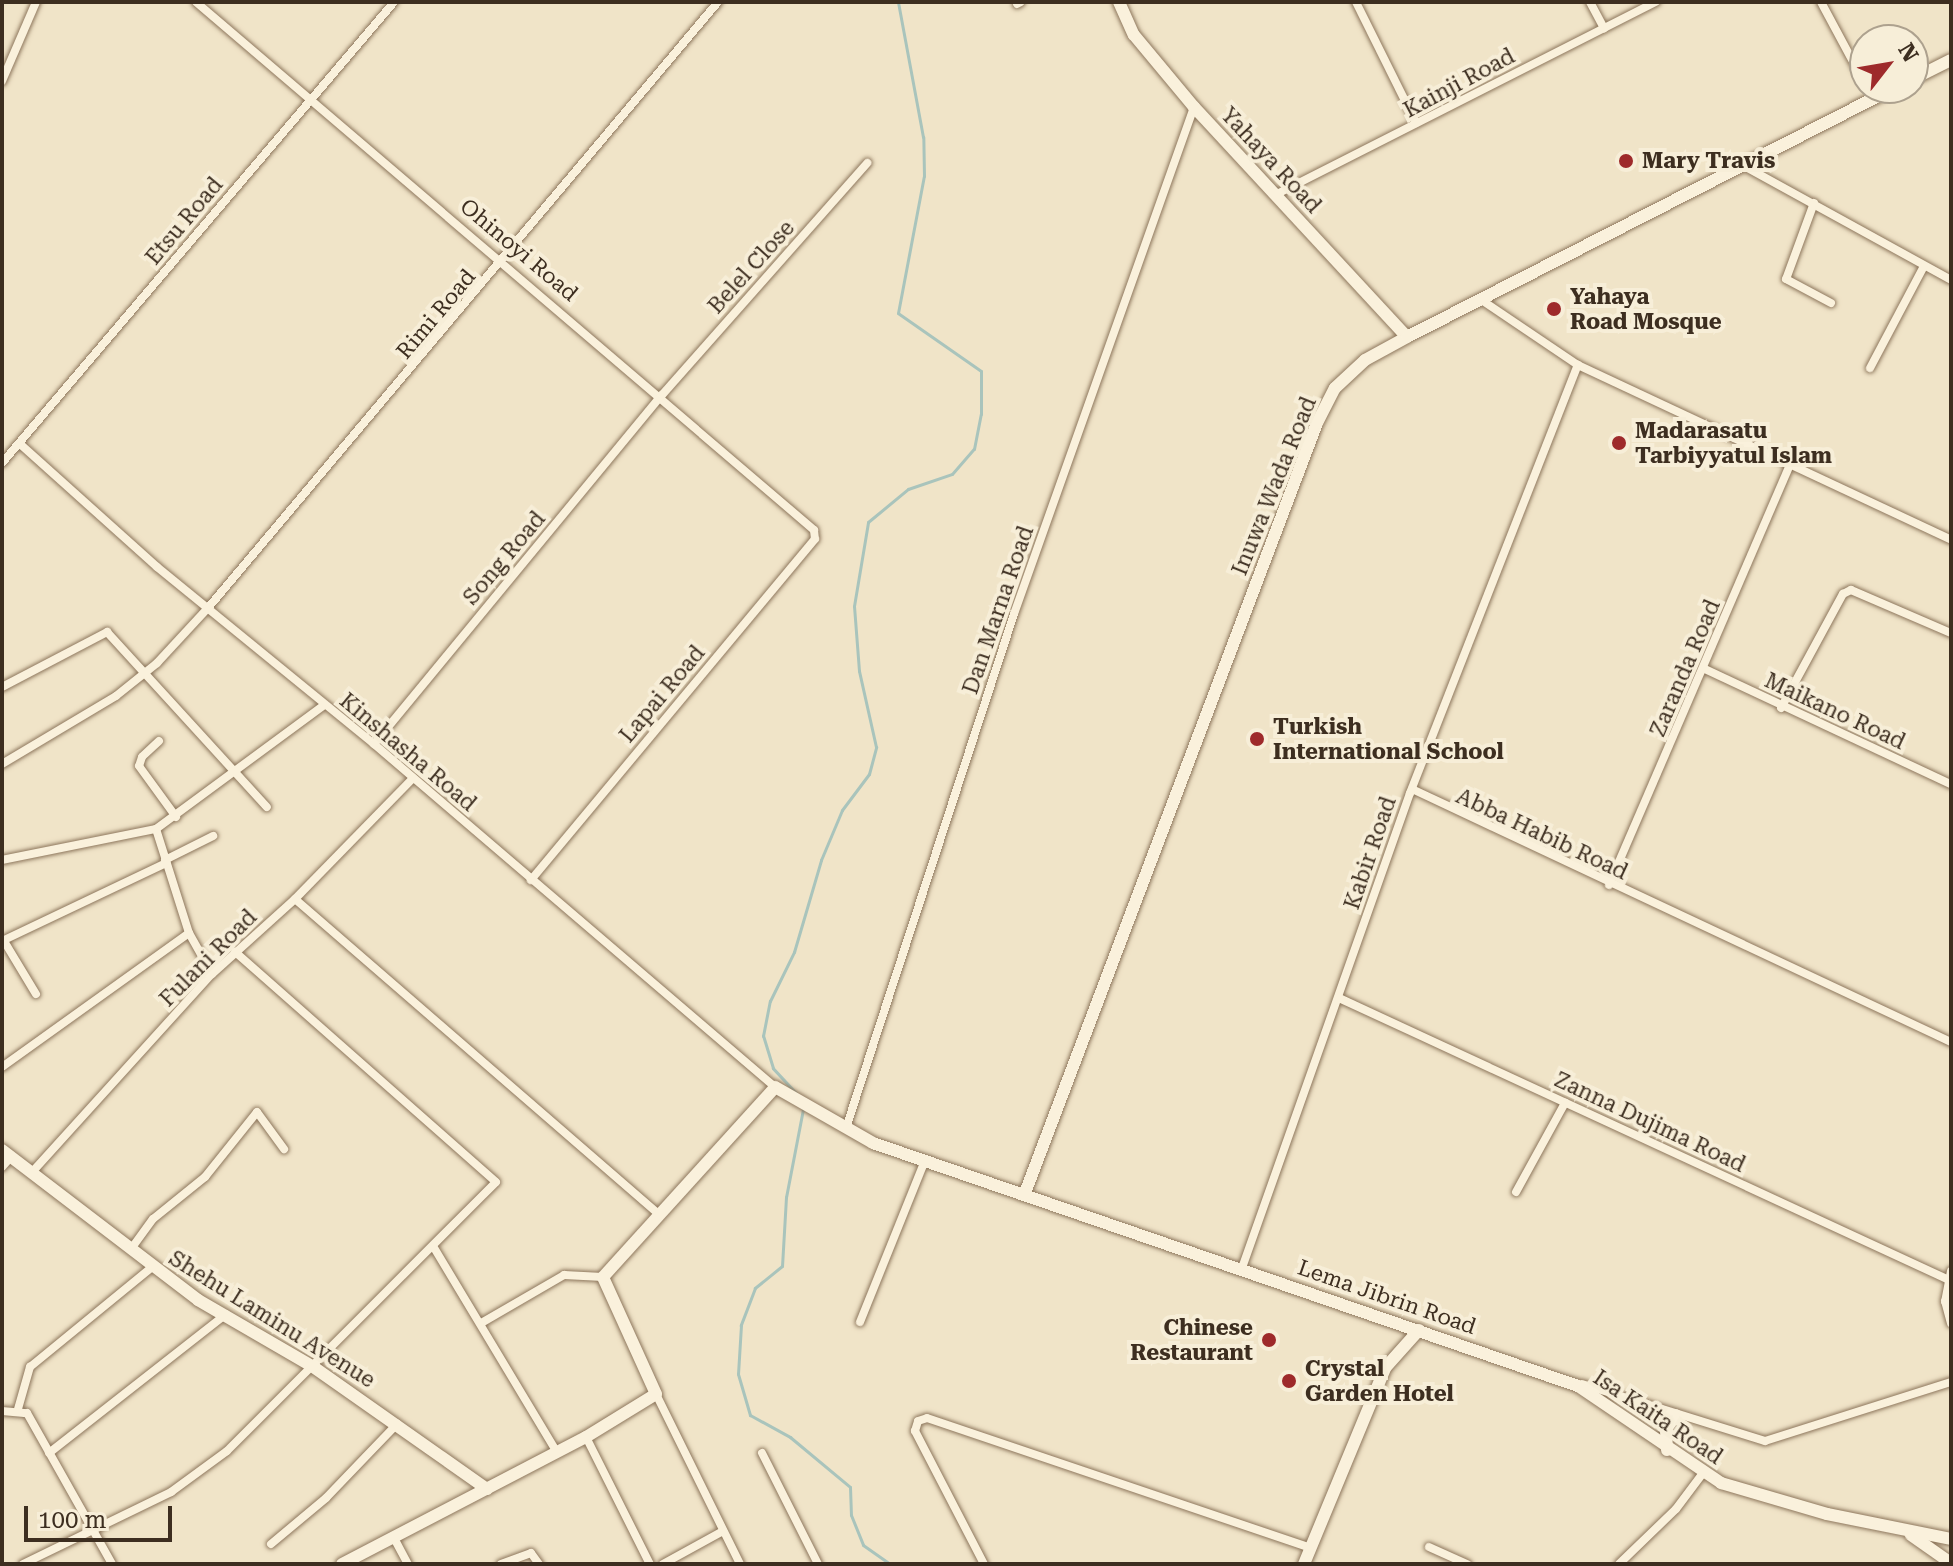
<!DOCTYPE html>
<html>
<head>
<meta charset="utf-8">
<style>
  body { margin:0 }
  #map { position:relative; width:1953px; height:1566px; overflow:hidden; background:#f0e4c8; font-family:"Roboto Serif",serif }
  div>[style] { position:absolute }
  .stream>* { height:3px; margin:-1.5px; padding:0 1.5px; transform-origin:1.5px; border-radius:1.5px; background:#a9c4bc }
  .roads { filter:drop-shadow(0 0 2px #8d765c) drop-shadow(0 0 2px #8d765c) }
  .street>* { height:8px; margin:-4px; padding:0 4px; transform-origin:4px; border-radius:4px; background:#faf1dc }
  .secondary>* { height:12px; margin:-6px; padding:0 6px; transform-origin:6px; border-radius:6px; background:#faf1dc }
  .dots>* { width:22px; height:22px; translate:-50% -50%; box-sizing:border-box; border:4px solid #f7eed8; border-radius:50% }
  span { translate:-50% -50%; white-space:nowrap; text-align:center; line-height:1.15; -webkit-text-stroke:8px #f7eed8; paint-order:stroke }
  .street-label { font-size:22px; color:#3d2e20 }
  .poi-label { font-size:22px; color:#3d2e20; font-weight:700 }
  .left { translate:0 -50%; text-align:left }
  .right { translate:-100% -50%; text-align:right }
  .frame { position:absolute; inset:0; border:4px solid #3d2e20; pointer-events:none }
  .north { position:absolute; left:1849px; top:24px; width:80px; height:80px; box-sizing:border-box; background:#f7eed8; border:2px solid #ada18e; border-radius:50%; rotate:59deg; font-size:22px; font-weight:700; line-height:32px; text-align:center; color:#3d2e20 }
  .north::after { content:''; display:block; margin:auto; width:28px; height:36px; background:#9e2a2b; clip-path:polygon(50% 0,100% 100%,50% 72%,0 100%) }
  .scale { position:absolute; left:24px; top:1506px; width:148px; height:36px; box-sizing:border-box; border:4px solid #3d2e20; border-top:0; padding-left:10px; font-size:24px; line-height:28px; white-space:nowrap; color:#3d2e20; -webkit-text-stroke:6px #f7eed8; paint-order:stroke }
</style>
</head>
<body>
<div id="map">
  <div class="stream">
    <div style="left:796px;top:1093px;width:34px;rotate:-133deg"></div>
    <div style="left:773px;top:1068px;width:34px;rotate:-107deg"></div>
    <div style="left:763px;top:1036px;width:36px;rotate:-79deg"></div>
    <div style="left:770px;top:1001px;width:55px;rotate:-63.9deg"></div>
    <div style="left:794px;top:952px;width:96px;rotate:-73.6deg"></div>
    <div style="left:821px;top:860px;width:54px;rotate:-67.2deg"></div>
    <div style="left:842px;top:810px;width:45px;rotate:-53.1deg"></div>
    <div style="left:869px;top:774px;width:28px;rotate:-75deg"></div>
    <div style="left:876px;top:747px;width:78px;rotate:-102.6deg"></div>
    <div style="left:859px;top:671px;width:65px;rotate:-94.4deg"></div>
    <div style="left:854px;top:606px;width:85px;rotate:-80.5deg"></div>
    <div style="left:868px;top:522px;width:52px;rotate:-39.5deg"></div>
    <div style="left:908px;top:489px;width:46px;rotate:-18.8deg"></div>
    <div style="left:952px;top:474px;width:33px;rotate:-49deg"></div>
    <div style="left:974px;top:449px;width:36px;rotate:-79deg"></div>
    <div style="left:981px;top:414px;width:43px;rotate:-90deg"></div>
    <div style="left:981px;top:371px;width:101px;rotate:-145.1deg"></div>
    <div style="left:898px;top:313px;width:139px;rotate:-79.3deg"></div>
    <div style="left:924px;top:176px;width:39px;rotate:-91deg"></div>
    <div style="left:923px;top:137px;width:137px;rotate:-100.5deg"></div>
    <div style="left:803px;top:1109px;width:90px;rotate:100.9deg"></div>
    <div style="left:786px;top:1197px;width:69px;rotate:93.3deg"></div>
    <div style="left:782px;top:1266px;width:35px;rotate:141deg"></div>
    <div style="left:755px;top:1288px;width:40px;rotate:111deg"></div>
    <div style="left:741px;top:1325px;width:49px;rotate:93.5deg"></div>
    <div style="left:738px;top:1374px;width:43px;rotate:73.7deg"></div>
    <div style="left:750px;top:1415px;width:46px;rotate:28.8deg"></div>
    <div style="left:790px;top:1437px;width:78px;rotate:39.8deg"></div>
    <div style="left:850px;top:1487px;width:28px;rotate:88deg"></div>
    <div style="left:851px;top:1515px;width:32px;rotate:68deg"></div>
    <div style="left:863px;top:1545px;width:33px;rotate:35deg"></div>
  </div>
  <div class="roads">
    <div class="street">
      <div style="left:196px;top:2px;width:813px;rotate:40.51deg"></div>
      <div style="left:814px;top:530px;width:9px;rotate:84deg"></div>
      <div style="left:815px;top:539px;width:444px;rotate:129.8deg"></div>
      <div style="left:1356px;top:2px;width:135px;rotate:63.6deg"></div>
      <div style="left:1590px;top:2px;width:30px;rotate:62deg"></div>
      <div style="left:1821px;top:2px;width:93px;rotate:61.8deg"></div>
      <div style="left:1017px;top:4px;width:4px;rotate:-27deg"></div>
      <div style="left:2px;top:81px;width:86px;rotate:-66.7deg"></div>
      <div style="left:1744px;top:166px;width:236px;rotate:28.8deg"></div>
      <div style="left:1277px;top:194px;width:425px;rotate:-26.9deg"></div>
      <div style="left:1814px;top:203px;width:81px;rotate:110.2deg"></div>
      <div style="left:1786px;top:279px;width:51px;rotate:28.1deg"></div>
      <div style="left:1480px;top:299px;width:118px;rotate:34deg"></div>
      <div style="left:1578px;top:365px;width:412px;rotate:25.1deg"></div>
      <div style="left:1870px;top:368px;width:115px;rotate:-62.1deg"></div>
      <div style="left:20px;top:444px;width:184px;rotate:41.9deg"></div>
      <div style="left:157px;top:567px;width:280px;rotate:39.2deg"></div>
      <div style="left:374px;top:744px;width:528px;rotate:40.54deg"></div>
      <div style="left:2px;top:463px;width:605px;rotate:-49.62deg"></div>
      <div style="left:1705px;top:669px;width:272px;rotate:25.1deg"></div>
      <div style="left:2px;top:687px;width:119px;rotate:-27.6deg"></div>
      <div style="left:107px;top:632px;width:237px;rotate:47.6deg"></div>
      <div style="left:1781px;top:708px;width:130px;rotate:-61.5deg"></div>
      <div style="left:1843px;top:594px;width:9px;rotate:-27deg"></div>
      <div style="left:1851px;top:590px;width:109px;rotate:23.3deg"></div>
      <div style="left:159px;top:741px;width:23px;rotate:137deg"></div>
      <div style="left:142px;top:757px;width:9px;rotate:108deg"></div>
      <div style="left:139px;top:766px;width:63px;rotate:54deg"></div>
      <div style="left:374px;top:744px;width:452px;rotate:-50.5deg"></div>
      <div style="left:662px;top:395px;width:310px;rotate:-48.5deg"></div>
      <div style="left:2px;top:764px;width:133px;rotate:-30.8deg"></div>
      <div style="left:116px;top:696px;width:53px;rotate:-38.8deg"></div>
      <div style="left:157px;top:663px;width:75px;rotate:-47.2deg"></div>
      <div style="left:208px;top:608px;width:792px;rotate:-49.92deg"></div>
      <div style="left:1412px;top:789px;width:595px;rotate:25.14deg"></div>
      <div style="left:156px;top:829px;width:109px;rotate:72.4deg"></div>
      <div style="left:189px;top:933px;width:47px;rotate:60.7deg"></div>
      <div style="left:2px;top:860px;width:157px;rotate:-11.4deg"></div>
      <div style="left:156px;top:829px;width:209px;rotate:-36.4deg"></div>
      <div style="left:165px;top:860px;width:54px;rotate:-26.6deg"></div>
      <div style="left:1609px;top:885px;width:458px;rotate:-66.7deg"></div>
      <div style="left:295px;top:899px;width:481px;rotate:40.9deg"></div>
      <div style="left:2px;top:941px;width:182px;rotate:-25.4deg"></div>
      <div style="left:4px;top:941px;width:62px;rotate:58.9deg"></div>
      <div style="left:1339px;top:998px;width:670px;rotate:24.81deg"></div>
      <div style="left:2px;top:1067px;width:230px;rotate:-35.6deg"></div>
      <div style="left:846px;top:1128px;width:541px;rotate:-71.9deg"></div>
      <div style="left:1014px;top:614px;width:538px;rotate:-70.45deg"></div>
      <div style="left:2px;top:1167px;width:15px;rotate:-48deg"></div>
      <div style="left:34px;top:1170px;width:265px;rotate:-47.8deg"></div>
      <div style="left:212px;top:974px;width:112px;rotate:-42.1deg"></div>
      <div style="left:295px;top:899px;width:169px;rotate:-45.7deg"></div>
      <div style="left:1516px;top:1192px;width:102px;rotate:-61.2deg"></div>
      <div style="left:433px;top:1246px;width:240px;rotate:59deg"></div>
      <div style="left:131px;top:1249px;width:37px;rotate:-54deg"></div>
      <div style="left:153px;top:1219px;width:67px;rotate:-38.9deg"></div>
      <div style="left:205px;top:1177px;width:83px;rotate:-51.3deg"></div>
      <div style="left:257px;top:1112px;width:46px;rotate:53.9deg"></div>
      <div style="left:1242px;top:1268px;width:504px;rotate:-70.52deg"></div>
      <div style="left:1410px;top:793px;width:460px;rotate:-68.6deg"></div>
      <div style="left:1951px;top:1271px;width:31px;rotate:101deg"></div>
      <div style="left:1945px;top:1301px;width:23px;rotate:75deg"></div>
      <div style="left:483px;top:1322px;width:94px;rotate:-30.1deg"></div>
      <div style="left:564px;top:1275px;width:39px;rotate:3deg"></div>
      <div style="left:860px;top:1322px;width:175px;rotate:-68.1deg"></div>
      <div style="left:1582px;top:1384px;width:192px;rotate:17.3deg"></div>
      <div style="left:1765px;top:1441px;width:195px;rotate:-17.6deg"></div>
      <div style="left:656px;top:1394px;width:190px;rotate:63.7deg"></div>
      <div style="left:18px;top:1409px;width:44px;rotate:-74.1deg"></div>
      <div style="left:30px;top:1367px;width:158px;rotate:-39.3deg"></div>
      <div style="left:2px;top:1411px;width:25px;rotate:5deg"></div>
      <div style="left:27px;top:1413px;width:173px;rotate:60.6deg"></div>
      <div style="left:586px;top:1437px;width:142px;rotate:63.3deg"></div>
      <div style="left:49px;top:1453px;width:225px;rotate:-38.1deg"></div>
      <div style="left:762px;top:1453px;width:124px;rotate:63.2deg"></div>
      <div style="left:394px;top:1538px;width:30px;rotate:62deg"></div>
      <div style="left:271px;top:1544px;width:72px;rotate:-39.9deg"></div>
      <div style="left:326px;top:1498px;width:103px;rotate:-46.2deg"></div>
      <div style="left:1429px;top:1547px;width:42px;rotate:24.1deg"></div>
      <div style="left:23px;top:1564px;width:165px;rotate:-25.9deg"></div>
      <div style="left:171px;top:1492px;width:69px;rotate:-36.2deg"></div>
      <div style="left:227px;top:1451px;width:380px;rotate:-45deg"></div>
      <div style="left:496px;top:1182px;width:348px;rotate:-138.6deg"></div>
      <div style="left:501px;top:1564px;width:32px;rotate:-20deg"></div>
      <div style="left:531px;top:1553px;width:14px;rotate:54deg"></div>
      <div style="left:663px;top:1564px;width:68px;rotate:-28.8deg"></div>
      <div style="left:984px;top:1564px;width:150px;rotate:-117.4deg"></div>
      <div style="left:915px;top:1431px;width:10px;rotate:-73deg"></div>
      <div style="left:918px;top:1421px;width:9px;rotate:-18deg"></div>
      <div style="left:927px;top:1418px;width:405px;rotate:18.7deg"></div>
      <div style="left:1619px;top:1564px;width:79px;rotate:-44deg"></div>
      <div style="left:1676px;top:1509px;width:45px;rotate:-53.1deg"></div>
    </div>
    <div class="secondary">
      <div style="left:1119px;top:2px;width:36px;rotate:66deg"></div>
      <div style="left:1134px;top:35px;width:94px;rotate:50.2deg"></div>
      <div style="left:1194px;top:107px;width:313px;rotate:47.2deg"></div>
      <div style="left:1913px;top:79px;width:42px;rotate:-26.6deg"></div>
      <div style="left:2px;top:1150px;width:247px;rotate:37.4deg"></div>
      <div style="left:198px;top:1300px;width:132px;rotate:30.1deg"></div>
      <div style="left:312px;top:1366px;width:214px;rotate:35.1deg"></div>
      <div style="left:1025px;top:1193px;width:824px;rotate:-69.23deg"></div>
      <div style="left:1317px;top:423px;width:39px;rotate:-63deg"></div>
      <div style="left:1335px;top:388px;width:41px;rotate:-43deg"></div>
      <div style="left:1365px;top:360px;width:48px;rotate:-28.7deg"></div>
      <div style="left:1407px;top:337px;width:547px;rotate:-27.08deg"></div>
      <div style="left:1667px;top:1450px;width:21px;rotate:-93deg"></div>
      <div style="left:1666px;top:1429px;width:17px;rotate:-54deg"></div>
      <div style="left:1911px;top:1535px;width:49px;rotate:35deg"></div>
      <div style="left:342px;top:1564px;width:275px;rotate:-27.5deg"></div>
      <div style="left:586px;top:1437px;width:82px;rotate:-31.6deg"></div>
      <div style="left:656px;top:1394px;width:128px;rotate:-114.4deg"></div>
      <div style="left:603px;top:1277px;width:256px;rotate:-47.8deg"></div>
      <div style="left:775px;top:1087px;width:113px;rotate:29.7deg"></div>
      <div style="left:873px;top:1143px;width:746px;rotate:19.02deg"></div>
      <div style="left:1578px;top:1386px;width:173px;rotate:34.1deg"></div>
      <div style="left:1721px;top:1483px;width:110px;rotate:16.3deg"></div>
      <div style="left:1827px;top:1514px;width:126px;rotate:11.4deg"></div>
      <div style="left:1304px;top:1564px;width:212px;rotate:-67.5deg"></div>
      <div style="left:1385px;top:1368px;width:51px;rotate:-48.2deg"></div>
    </div>
  </div>
  <div class="dots">
    <div style="left:1626px;top:161px;background:#9e2a2b"></div>
    <div style="left:1554px;top:309px;background:#9e2a2b"></div>
    <div style="left:1619px;top:443px;background:#9e2a2b"></div>
    <div style="left:1257px;top:739px;background:#9e2a2b"></div>
    <div style="left:1269px;top:1340px;background:#9e2a2b"></div>
    <div style="left:1289px;top:1381px;background:#9e2a2b"></div>
  </div>
  <div class="street-label">
    <span style="left:1459px;top:83px;rotate:-28deg">Kainji Road</span>
    <span style="left:1271px;top:160px;rotate:47deg">Yahaya Road</span>
    <span style="left:184px;top:221px;rotate:-50deg">Etsu Road</span>
    <span style="left:519px;top:250px;rotate:40deg">Ohinoyi Road</span>
    <span style="left:751px;top:267px;rotate:-48deg">Belel Close</span>
    <span style="left:436px;top:314px;rotate:-50deg">Rimi Road</span>
    <span style="left:1274px;top:486px;rotate:-68deg">Inuwa Wada Road</span>
    <span style="left:504px;top:558px;rotate:-50deg">Song Road</span>
    <span style="left:998px;top:610px;rotate:-71deg">Dan Marna Road</span>
    <span style="left:1685px;top:668px;rotate:-67deg">Zaranda Road</span>
    <span style="left:662px;top:694px;rotate:-50deg">Lapai Road</span>
    <span style="left:1835px;top:711px;rotate:25deg">Maikano Road</span>
    <span style="left:408px;top:752px;rotate:40deg">Kinshasha Road</span>
    <span style="left:1542px;top:834px;rotate:25deg">Abba Habib Road</span>
    <span style="left:1370px;top:853px;rotate:-71deg">Kabir Road</span>
    <span style="left:208px;top:958px;rotate:-45deg">Fulani Road</span>
    <span style="left:1650px;top:1122px;rotate:25deg">Zanna Dujima Road</span>
    <span style="left:1387px;top:1297px;rotate:19deg">Lema Jibrin Road</span>
    <span style="left:272px;top:1319px;rotate:32deg">Shehu Laminu Avenue</span>
    <span style="left:1658px;top:1417px;rotate:34deg">Isa Kaita Road</span>
  </div>
  <div class="poi-label">
    <span class="left" style="left:1642px;top:161px">Mary Travis</span>
    <span class="left" style="left:1570px;top:309px">Yahaya<br>Road Mosque</span>
    <span class="left" style="left:1635px;top:443px">Madarasatu<br>Tarbiyyatul Islam</span>
    <span class="left" style="left:1273px;top:739px">Turkish<br>International School</span>
    <span class="right" style="left:1253px;top:1340px">Chinese<br>Restaurant</span>
    <span class="left" style="left:1305px;top:1381px">Crystal<br>Garden Hotel</span>
  </div>
  <div class="frame"></div>
  <div class="north">N</div>
  <div class="scale">100 m</div>
</div>
</body>
</html>
